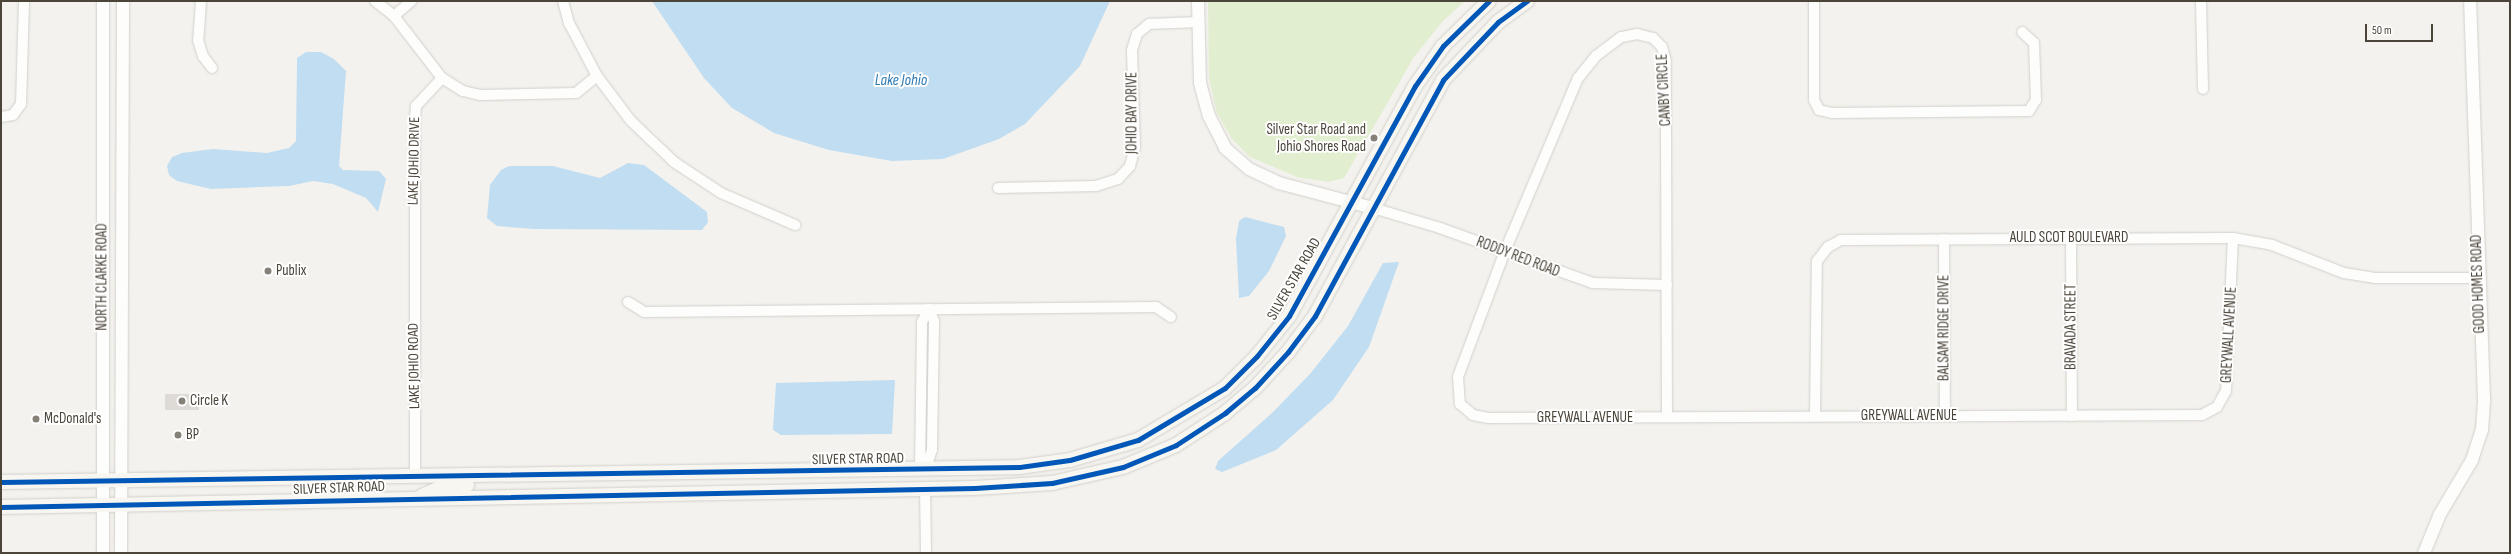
<!DOCTYPE html>
<html>
<head>
<meta charset="utf-8">
<style>
  body { margin:0 }
  #map { position:relative; width:2511px; height:554px; overflow:hidden; background:#f4f2ee; font-family:"Sofia Sans Condensed",sans-serif }
  div>[style] { position:absolute }
  .green>* { inset:0; background:#e1eecf }
  .water>* { inset:0; background:#c0ddf1 }
  .building>* { inset:0; background:#dedbd6; transform-origin:0 0 }
  .roads { filter:drop-shadow(0 0 1px #d2d0cb) drop-shadow(0 0 1px #d2d0cb) }
  .minor>* { height:10px; margin:-5px; padding:0 5px; transform-origin:5px; border-radius:5px; background:#fdfdfc }
  .tertiary>* { height:12px; margin:-6px; padding:0 6px; transform-origin:6px; border-radius:6px; background:#fdfdfc }
  .secondary>* { height:14px; margin:-7px; padding:0 7px; transform-origin:7px; border-radius:7px; background:#f7f6f1 }
  .cycleway>* { height:5px; margin:-2.5px; padding:0 2.5px; transform-origin:2.5px; border-radius:2.5px; background:#0057b8 }
  .dots>* { width:11px; height:11px; translate:-50% -50%; box-sizing:border-box; border:2px solid #fff; border-radius:50% }
  span { translate:-50% -50%; white-space:nowrap; text-align:center; line-height:1.15; -webkit-text-stroke:4px #fff; paint-order:stroke }
  .street-label { font-size:15px; color:#4b4439 }
  .poi-label { font-size:15px; color:#4b4439 }
  .right { translate:-100% -50%; text-align:right }
  .left { translate:0 -50%; text-align:left }
  .water-label { font-size:16px; color:#2e7ab2; font-style:italic }
  .frame { position:absolute; inset:0; border:2px solid #4b4439; pointer-events:none }
  .scale { position:absolute; left:2365px; top:24px; width:68px; height:18px; box-sizing:border-box; border:2px solid #4b4439; border-top:0; padding-left:5px; font-size:12px; line-height:14px; white-space:nowrap; color:#4b4439; -webkit-text-stroke:3px #fff; paint-order:stroke }
</style>
</head>
<body>
<div id="map">
  <div class="green">
    <div style="clip-path:polygon(1208px 1px,1465px 1px,1443px 21px,1414px 57px,1344px 178px,1328px 182px,1297px 177px,1250px 157px,1232px 139px,1217px 113px,1209px 78px)"></div>
  </div>
  <div class="water">
    <div style="clip-path:polygon(652px 1px,1110px 1px,1080px 66px,1025px 124px,999px 139px,943px 159px,892px 161px,829px 150px,774px 133px,732px 108px,704px 78px)"></div>
    <div style="clip-path:polygon(306px 52px,321px 52px,334px 59px,346px 71px,339px 166px,343px 170px,379px 171px,386px 179px,378px 212px,366px 198px,333px 184px,313px 181px,289px 186px,211px 189px,177px 181px,169px 175px,167px 166px,172px 157px,182px 153px,213px 149px,267px 153px,289px 148px,296px 141px,297px 58px)"></div>
    <div style="clip-path:polygon(628px 163px,644px 165px,707px 212px,708px 222px,702px 230px,534px 229px,497px 226px,487px 218px,490px 185px,501px 170px,509px 166px,553px 166px,600px 178px)"></div>
    <div style="clip-path:polygon(1245px 217px,1284px 227px,1286px 236px,1269px 271px,1249px 296px,1239px 298px,1236px 239px,1239px 221px)"></div>
    <div style="clip-path:polygon(1399px 262px,1369px 347px,1333px 400px,1276px 450px,1222px 472px,1215px 469px,1218px 461px,1273px 412px,1310px 374px,1348px 326px,1383px 263px)"></div>
    <div style="clip-path:polygon(895px 380px,892px 434px,781px 435px,773px 430px,776px 383px)"></div>
  </div>
  <div class="building">
    <div style="left:165px;top:394px;width:34px;height:16px"></div>
  </div>
  <div class="roads">
    <div class="minor">
      <div style="left:201px;top:1px;width:39px;rotate:94deg"></div>
      <div style="left:198px;top:40px;width:17px;rotate:73deg"></div>
      <div style="left:203px;top:56px;width:15px;rotate:53deg"></div>
      <div style="left:375px;top:1px;width:24px;rotate:38deg"></div>
      <div style="left:394px;top:16px;width:78px;rotate:52.3deg"></div>
      <div style="left:442px;top:78px;width:25px;rotate:32deg"></div>
      <div style="left:463px;top:91px;width:17px;rotate:13deg"></div>
      <div style="left:480px;top:95px;width:96px;rotate:-1.2deg"></div>
      <div style="left:576px;top:93px;width:27px;rotate:-39deg"></div>
      <div style="left:563px;top:1px;width:23px;rotate:75deg"></div>
      <div style="left:569px;top:23px;width:60px;rotate:62.2deg"></div>
      <div style="left:597px;top:76px;width:56px;rotate:52.9deg"></div>
      <div style="left:631px;top:121px;width:59px;rotate:43.6deg"></div>
      <div style="left:674px;top:162px;width:56px;rotate:33.4deg"></div>
      <div style="left:721px;top:193px;width:81px;rotate:23.4deg"></div>
      <div style="left:1814px;top:1px;width:99px;rotate:90deg"></div>
      <div style="left:1814px;top:100px;width:11px;rotate:63deg"></div>
      <div style="left:1819px;top:110px;width:13px;rotate:13deg"></div>
      <div style="left:1832px;top:113px;width:197px;rotate:-0.6deg"></div>
      <div style="left:2029px;top:111px;width:13px;rotate:-58deg"></div>
      <div style="left:2036px;top:100px;width:57px;rotate:-92deg"></div>
      <div style="left:2034px;top:43px;width:16px;rotate:-137deg"></div>
      <div style="left:2201px;top:1px;width:88px;rotate:88.7deg"></div>
      <div style="left:394px;top:16px;width:23px;rotate:-41deg"></div>
      <div style="left:1px;top:117px;width:12px;rotate:-9deg"></div>
      <div style="left:13px;top:115px;width:14px;rotate:-54deg"></div>
      <div style="left:21px;top:104px;width:103px;rotate:-88.3deg"></div>
      <div style="left:998px;top:188px;width:98px;rotate:-1.2deg"></div>
      <div style="left:1096px;top:186px;width:23px;rotate:-18deg"></div>
      <div style="left:1118px;top:179px;width:18px;rotate:-47deg"></div>
      <div style="left:1130px;top:166px;width:20px;rotate:-75deg"></div>
      <div style="left:1135px;top:147px;width:97px;rotate:-91.8deg"></div>
      <div style="left:1132px;top:50px;width:17px;rotate:-73deg"></div>
      <div style="left:1137px;top:34px;width:16px;rotate:-40deg"></div>
      <div style="left:1149px;top:24px;width:49px;rotate:-2.3deg"></div>
      <div style="left:1373px;top:208px;width:70px;rotate:16.6deg"></div>
      <div style="left:1440px;top:228px;width:163px;rotate:19.8deg"></div>
      <div style="left:1593px;top:283px;width:74px;rotate:1.5deg"></div>
      <div style="left:2071px;top:238px;width:178px;rotate:89.7deg"></div>
      <div style="left:1944px;top:239px;width:177px;rotate:89.7deg"></div>
      <div style="left:628px;top:302px;width:19px;rotate:32deg"></div>
      <div style="left:644px;top:312px;width:512px;rotate:-0.56deg"></div>
      <div style="left:1156px;top:307px;width:18px;rotate:34deg"></div>
      <div style="left:1815px;top:415px;width:154px;rotate:-89.3deg"></div>
      <div style="left:1817px;top:261px;width:18px;rotate:-52deg"></div>
      <div style="left:1828px;top:247px;width:15px;rotate:-28deg"></div>
      <div style="left:1841px;top:240px;width:392px;rotate:-0.3deg"></div>
      <div style="left:2233px;top:238px;width:40px;rotate:10deg"></div>
      <div style="left:2272px;top:245px;width:77px;rotate:21.3deg"></div>
      <div style="left:2344px;top:273px;width:31px;rotate:9deg"></div>
      <div style="left:2375px;top:278px;width:102px"></div>
      <div style="left:1667px;top:417px;width:356px;rotate:-90.2deg"></div>
      <div style="left:1666px;top:61px;width:15px;rotate:-106deg"></div>
      <div style="left:1662px;top:47px;width:13px;rotate:-135deg"></div>
      <div style="left:1653px;top:38px;width:16px;rotate:-166deg"></div>
      <div style="left:1637px;top:34px;width:16px;rotate:169deg"></div>
      <div style="left:1621px;top:37px;width:31px;rotate:143deg"></div>
      <div style="left:1596px;top:56px;width:28px;rotate:129deg"></div>
      <div style="left:1578px;top:78px;width:188px;rotate:112.9deg"></div>
      <div style="left:1505px;top:251px;width:134px;rotate:110.5deg"></div>
      <div style="left:1458px;top:377px;width:27px;rotate:86deg"></div>
      <div style="left:1460px;top:404px;width:17px;rotate:40deg"></div>
      <div style="left:1473px;top:415px;width:16px;rotate:11deg"></div>
      <div style="left:1489px;top:418px;width:713px;rotate:-0.24deg"></div>
      <div style="left:2202px;top:415px;width:17px;rotate:-28deg"></div>
      <div style="left:2217px;top:407px;width:18px;rotate:-61deg"></div>
      <div style="left:2226px;top:391px;width:153px;rotate:-87.4deg"></div>
      <div style="left:920px;top:470px;width:148px;rotate:-89.2deg"></div>
      <div style="left:922px;top:322px;width:15px;rotate:-62deg"></div>
      <div style="left:925px;top:470px;width:21px;rotate:-71deg"></div>
      <div style="left:932px;top:450px;width:129px;rotate:-89.1deg"></div>
      <div style="left:934px;top:321px;width:13px;rotate:-113deg"></div>
      <div style="left:415px;top:477px;width:359px;rotate:-90deg"></div>
      <div style="left:415px;top:118px;width:12px;rotate:-85deg"></div>
      <div style="left:416px;top:106px;width:38px;rotate:-47deg"></div>
      <div style="left:925px;top:488px;width:65px;rotate:89.1deg"></div>
    </div>
    <div class="tertiary">
      <div style="left:103px;top:1px;width:552px;rotate:90deg"></div>
      <div style="left:1198px;top:1px;width:82px;rotate:88.6deg"></div>
      <div style="left:1200px;top:83px;width:34px;rotate:75deg"></div>
      <div style="left:1209px;top:116px;width:36px;rotate:63deg"></div>
      <div style="left:1225px;top:148px;width:32px;rotate:41deg"></div>
      <div style="left:1249px;top:169px;width:33px;rotate:25deg"></div>
      <div style="left:1279px;top:183px;width:97px;rotate:14.9deg"></div>
      <div style="left:121px;top:553px;width:552px;rotate:-89.79deg"></div>
      <div style="left:2424px;top:553px;width:42px;rotate:-67.7deg"></div>
      <div style="left:2440px;top:514px;width:63px;rotate:-59.3deg"></div>
      <div style="left:2472px;top:460px;width:32px;rotate:-72deg"></div>
      <div style="left:2482px;top:430px;width:31px;rotate:-86deg"></div>
      <div style="left:2484px;top:399px;width:398px;rotate:-92deg"></div>
    </div>
    <div class="secondary">
      <div style="left:1px;top:482px;width:1018px;rotate:-0.84deg"></div>
      <div style="left:1019px;top:467px;width:51px;rotate:-7.8deg"></div>
      <div style="left:1070px;top:460px;width:71px;rotate:-16.4deg"></div>
      <div style="left:1138px;top:440px;width:101px;rotate:-30.9deg"></div>
      <div style="left:1225px;top:388px;width:45px;rotate:-45deg"></div>
      <div style="left:1257px;top:356px;width:51px;rotate:-51.3deg"></div>
      <div style="left:1289px;top:316px;width:262px;rotate:-61.3deg"></div>
      <div style="left:1415px;top:86px;width:49px;rotate:-55deg"></div>
      <div style="left:1443px;top:46px;width:64px;rotate:-44.4deg"></div>
      <div style="left:422px;top:496px;width:24px;rotate:-24deg"></div>
      <div style="left:444px;top:486px;width:23px;rotate:-2deg"></div>
      <div style="left:1px;top:507px;width:974px;rotate:-1.12deg"></div>
      <div style="left:975px;top:488px;width:77px;rotate:-3.7deg"></div>
      <div style="left:1052px;top:483px;width:73px;rotate:-12.7deg"></div>
      <div style="left:1123px;top:467px;width:57px;rotate:-22.5deg"></div>
      <div style="left:1176px;top:445px;width:59px;rotate:-33.1deg"></div>
      <div style="left:1225px;top:413px;width:39px;rotate:-40deg"></div>
      <div style="left:1255px;top:388px;width:49px;rotate:-47.5deg"></div>
      <div style="left:1288px;top:352px;width:45px;rotate:-53.1deg"></div>
      <div style="left:1315px;top:316px;width:268px;rotate:-61.5deg"></div>
      <div style="left:1443px;top:80px;width:80px;rotate:-46.5deg"></div>
      <div style="left:1498px;top:22px;width:36px;rotate:-36deg"></div>
    </div>
  </div>
  <div class="cycleway">
    <div style="left:1px;top:482px;width:1018px;rotate:-0.84deg"></div>
    <div style="left:1019px;top:467px;width:51px;rotate:-7.8deg"></div>
    <div style="left:1070px;top:460px;width:71px;rotate:-16.4deg"></div>
    <div style="left:1138px;top:440px;width:101px;rotate:-30.9deg"></div>
    <div style="left:1225px;top:388px;width:45px;rotate:-45deg"></div>
    <div style="left:1257px;top:356px;width:51px;rotate:-51.3deg"></div>
    <div style="left:1289px;top:316px;width:262px;rotate:-61.3deg"></div>
    <div style="left:1415px;top:86px;width:49px;rotate:-55deg"></div>
    <div style="left:1443px;top:46px;width:64px;rotate:-44.4deg"></div>
    <div style="left:1px;top:507px;width:974px;rotate:-1.12deg"></div>
    <div style="left:975px;top:488px;width:77px;rotate:-3.7deg"></div>
    <div style="left:1052px;top:483px;width:73px;rotate:-12.7deg"></div>
    <div style="left:1123px;top:467px;width:57px;rotate:-22.5deg"></div>
    <div style="left:1176px;top:445px;width:59px;rotate:-33.1deg"></div>
    <div style="left:1225px;top:413px;width:39px;rotate:-40deg"></div>
    <div style="left:1255px;top:388px;width:49px;rotate:-47.5deg"></div>
    <div style="left:1288px;top:352px;width:45px;rotate:-53.1deg"></div>
    <div style="left:1315px;top:316px;width:268px;rotate:-61.5deg"></div>
    <div style="left:1443px;top:80px;width:80px;rotate:-46.5deg"></div>
    <div style="left:1498px;top:22px;width:36px;rotate:-36deg"></div>
  </div>
  <div class="dots">
    <div style="left:1374px;top:138px;background:#868178"></div>
    <div style="left:268px;top:271px;background:#868178"></div>
    <div style="left:182px;top:401px;background:#868178"></div>
    <div style="left:36px;top:419px;background:#868178"></div>
    <div style="left:178px;top:435px;background:#868178"></div>
  </div>
  <div class="street-label">
    <span style="left:1664px;top:90px;rotate:-93deg">CANBY CIRCLE</span>
    <span style="left:1132px;top:113px;rotate:-90deg">JOHIO BAY DRIVE</span>
    <span style="left:414px;top:161px;rotate:-89deg">LAKE JOHIO DRIVE</span>
    <span style="left:2069px;top:238px">AULD SCOT BOULEVARD</span>
    <span style="left:1518px;top:257px;rotate:21deg">RODDY RED ROAD</span>
    <span style="left:102px;top:277px;rotate:-90deg">NORTH CLARKE ROAD</span>
    <span style="left:1294px;top:279px;rotate:-60deg">SILVER STAR ROAD</span>
    <span style="left:2478px;top:284px;rotate:-92deg">GOOD HOMES ROAD</span>
    <span style="left:2071px;top:327px;rotate:-90deg">BRAVADA STREET</span>
    <span style="left:1944px;top:328px;rotate:-90deg">BALSAM RIDGE DRIVE</span>
    <span style="left:2229px;top:335px;rotate:-87deg">GREYWALL AVENUE</span>
    <span style="left:414px;top:366px;rotate:-91deg">LAKE JOHIO ROAD</span>
    <span style="left:1909px;top:416px">GREYWALL AVENUE</span>
    <span style="left:1585px;top:418px">GREYWALL AVENUE</span>
    <span style="left:858px;top:459px;rotate:-1deg">SILVER STAR ROAD</span>
    <span style="left:339px;top:488px;rotate:-2deg">SILVER STAR ROAD</span>
  </div>
  <div class="poi-label">
    <span class="right" style="left:1366px;top:138px">Silver Star Road and<br>Johio Shores Road</span>
    <span class="left" style="left:276px;top:271px">Publix</span>
    <span class="left" style="left:190px;top:401px">Circle K</span>
    <span class="left" style="left:44px;top:419px">McDonald's</span>
    <span class="left" style="left:186px;top:435px">BP</span>
  </div>
  <div class="water-label">
    <span style="left:901px;top:81px">Lake Johio</span>
  </div>
  <div class="frame"></div>
  <div class="scale">50 m</div>
</div>
</body>
</html>
